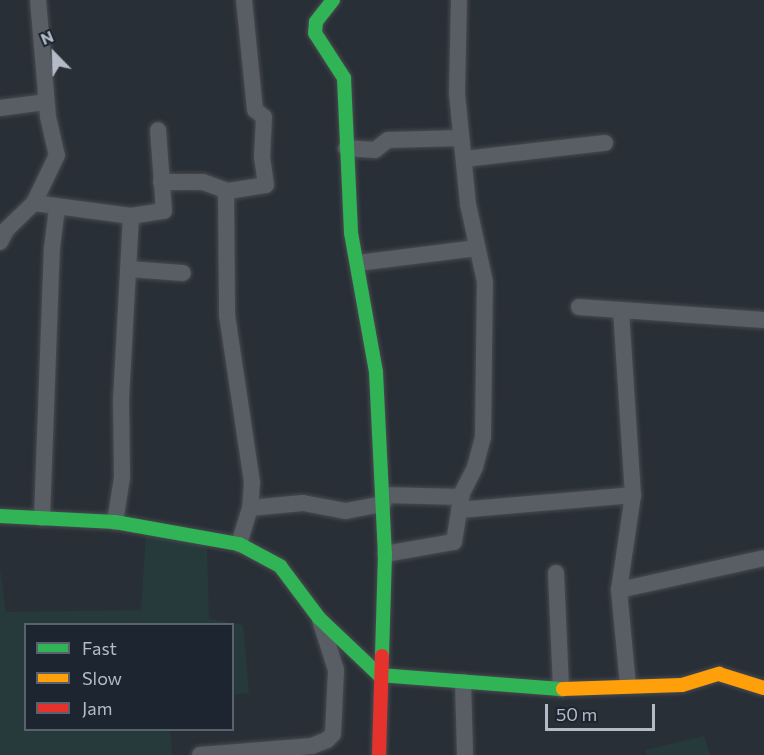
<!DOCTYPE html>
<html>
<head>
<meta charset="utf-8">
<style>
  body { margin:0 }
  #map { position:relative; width:764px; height:755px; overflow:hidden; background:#292f36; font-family:Commissioner,sans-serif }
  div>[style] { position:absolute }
  .green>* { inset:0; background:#26393b }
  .roads { filter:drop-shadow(0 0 2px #474b50) drop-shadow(0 0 2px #474b50) }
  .street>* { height:16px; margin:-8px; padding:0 8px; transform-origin:8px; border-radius:8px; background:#595d64 }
  .fast>* { height:14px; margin:-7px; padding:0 7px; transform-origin:7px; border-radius:7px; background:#30b455 }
  .slow>* { height:14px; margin:-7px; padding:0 7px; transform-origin:7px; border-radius:7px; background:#ff9f0a }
  .jam>* { height:14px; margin:-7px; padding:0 7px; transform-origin:7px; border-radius:7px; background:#e5322d }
  span { translate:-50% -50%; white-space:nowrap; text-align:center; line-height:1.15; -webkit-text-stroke:5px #1c2530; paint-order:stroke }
  .legend { position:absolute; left:24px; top:623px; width:210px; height:108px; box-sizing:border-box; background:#1c2530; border:2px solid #58616c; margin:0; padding:8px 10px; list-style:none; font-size:18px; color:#b3bbc7 }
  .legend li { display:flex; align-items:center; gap:12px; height:30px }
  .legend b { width:30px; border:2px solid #58616c }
  .north { position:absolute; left:24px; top:24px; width:60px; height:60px; -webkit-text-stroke:4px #1c2530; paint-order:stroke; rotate:337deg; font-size:16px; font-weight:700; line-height:24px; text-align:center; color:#b3bbc7 }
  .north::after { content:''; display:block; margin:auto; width:21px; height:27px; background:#b3bbc7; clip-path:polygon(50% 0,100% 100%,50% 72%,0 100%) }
  .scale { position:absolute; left:545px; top:704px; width:110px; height:27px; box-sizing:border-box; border:3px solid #b3bbc7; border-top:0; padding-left:8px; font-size:18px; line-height:21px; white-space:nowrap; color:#b3bbc7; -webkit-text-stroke:4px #1c2530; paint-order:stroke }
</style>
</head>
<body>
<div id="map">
  <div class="green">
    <div style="clip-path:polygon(146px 533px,207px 544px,209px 619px,243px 625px,249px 693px,233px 695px,232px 624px,26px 624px,26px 730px,170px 730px,172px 755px,0 755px,0 568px,6px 612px,141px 610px)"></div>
    <div style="clip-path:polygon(704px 736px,710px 755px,647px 755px,645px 750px)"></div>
  </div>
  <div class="roads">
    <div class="street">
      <div style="left:38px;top:0;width:117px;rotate:85.1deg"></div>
      <div style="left:48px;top:117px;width:39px;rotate:77deg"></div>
      <div style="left:57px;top:155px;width:53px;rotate:115.6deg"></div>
      <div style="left:34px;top:203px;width:98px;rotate:7.6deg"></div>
      <div style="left:0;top:108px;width:46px;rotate:-7.4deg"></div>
      <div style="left:346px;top:148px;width:29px;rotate:4deg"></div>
      <div style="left:375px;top:150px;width:16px;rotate:-38deg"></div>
      <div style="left:388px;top:140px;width:73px;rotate:-1.6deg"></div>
      <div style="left:464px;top:159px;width:142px;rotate:-6.5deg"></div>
      <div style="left:161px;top:182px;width:42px"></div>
      <div style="left:203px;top:182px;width:27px;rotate:20deg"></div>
      <div style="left:228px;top:191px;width:38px;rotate:-9deg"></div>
      <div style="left:266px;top:185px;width:27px;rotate:-98deg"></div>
      <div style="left:262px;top:158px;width:41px;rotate:-87.2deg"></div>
      <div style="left:264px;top:117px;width:11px;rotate:-142deg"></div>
      <div style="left:255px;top:110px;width:111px;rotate:-95.7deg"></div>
      <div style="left:226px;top:191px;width:124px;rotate:89.5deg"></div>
      <div style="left:227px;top:315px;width:169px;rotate:81.5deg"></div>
      <div style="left:252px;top:482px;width:26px;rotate:94deg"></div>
      <div style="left:250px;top:508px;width:38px;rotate:107deg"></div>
      <div style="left:0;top:242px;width:15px;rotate:-62deg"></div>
      <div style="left:7px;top:229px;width:37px;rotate:-44deg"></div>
      <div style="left:358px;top:263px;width:120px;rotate:-7.2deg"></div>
      <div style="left:129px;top:269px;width:54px;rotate:4.2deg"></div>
      <div style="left:579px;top:307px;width:185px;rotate:4deg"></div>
      <div style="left:621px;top:310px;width:185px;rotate:86.3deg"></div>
      <div style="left:633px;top:495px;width:96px;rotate:98.4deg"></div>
      <div style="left:619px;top:590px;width:96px;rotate:84.6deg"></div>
      <div style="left:383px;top:495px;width:78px;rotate:1.5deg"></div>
      <div style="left:250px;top:508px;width:53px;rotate:-5.4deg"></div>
      <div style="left:303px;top:503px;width:44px;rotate:10.5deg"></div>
      <div style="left:346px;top:511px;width:38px;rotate:-11deg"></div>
      <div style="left:459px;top:510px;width:175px;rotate:-4.9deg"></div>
      <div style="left:42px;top:518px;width:270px;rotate:-87.9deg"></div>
      <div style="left:52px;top:248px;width:40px;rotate:-82.9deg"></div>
      <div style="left:115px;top:522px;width:45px;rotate:-81deg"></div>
      <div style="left:122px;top:478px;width:78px;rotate:-90.7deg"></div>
      <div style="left:121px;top:400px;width:184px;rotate:-86.9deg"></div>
      <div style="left:131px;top:216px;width:33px;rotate:-9deg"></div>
      <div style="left:164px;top:211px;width:81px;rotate:-94.2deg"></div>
      <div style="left:385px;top:554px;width:70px;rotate:-9.9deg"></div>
      <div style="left:454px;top:542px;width:50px;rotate:-80.7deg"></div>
      <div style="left:462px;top:493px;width:29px;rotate:-63deg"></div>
      <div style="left:475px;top:467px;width:31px;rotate:-75deg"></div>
      <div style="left:483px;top:437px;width:155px;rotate:-89.3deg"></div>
      <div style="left:485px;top:282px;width:80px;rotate:-102.3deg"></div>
      <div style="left:468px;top:204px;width:112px;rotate:-95.7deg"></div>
      <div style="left:457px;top:93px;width:93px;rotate:-88.8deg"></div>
      <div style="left:556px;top:573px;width:116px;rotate:87.5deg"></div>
      <div style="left:619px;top:590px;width:148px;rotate:-12.4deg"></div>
      <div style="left:463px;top:682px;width:73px;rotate:88.4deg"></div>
      <div style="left:200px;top:755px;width:112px;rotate:-4.6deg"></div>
      <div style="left:312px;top:746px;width:16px;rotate:-22deg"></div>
      <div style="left:327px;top:740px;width:8px;rotate:-45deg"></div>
      <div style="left:333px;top:734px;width:64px;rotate:-87.3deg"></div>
      <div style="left:336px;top:670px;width:52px;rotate:-107.7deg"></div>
    </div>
    <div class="fast">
      <div style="left:333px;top:0;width:28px;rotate:128deg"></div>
      <div style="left:316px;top:22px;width:11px;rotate:95deg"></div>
      <div style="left:315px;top:33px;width:54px;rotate:57.2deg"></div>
      <div style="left:344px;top:78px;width:155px;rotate:87.4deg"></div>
      <div style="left:351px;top:233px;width:141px;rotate:79.8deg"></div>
      <div style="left:376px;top:372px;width:182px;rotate:87.2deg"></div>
      <div style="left:385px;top:554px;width:102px;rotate:91.7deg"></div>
      <div style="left:0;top:516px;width:115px;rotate:3deg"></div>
      <div style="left:115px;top:522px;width:126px;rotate:10.1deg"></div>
      <div style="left:239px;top:544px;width:47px;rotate:28.2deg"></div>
      <div style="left:280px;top:566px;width:65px;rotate:53.1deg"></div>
      <div style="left:319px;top:618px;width:83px;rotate:43.5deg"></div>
      <div style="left:379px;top:675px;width:185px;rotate:4.4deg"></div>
    </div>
    <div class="slow">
      <div style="left:563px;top:689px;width:119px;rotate:-1.9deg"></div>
      <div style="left:682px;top:685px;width:39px;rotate:-17deg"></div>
      <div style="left:719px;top:674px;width:47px;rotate:17.3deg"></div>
    </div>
    <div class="jam">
      <div style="left:379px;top:755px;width:99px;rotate:-88.3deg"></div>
    </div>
  </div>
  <ul class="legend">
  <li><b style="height:8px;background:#30b455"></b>Fast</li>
  <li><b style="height:8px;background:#ff9f0a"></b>Slow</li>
  <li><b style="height:8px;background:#e5322d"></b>Jam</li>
  </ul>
  <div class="north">N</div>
  <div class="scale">50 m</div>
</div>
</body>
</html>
